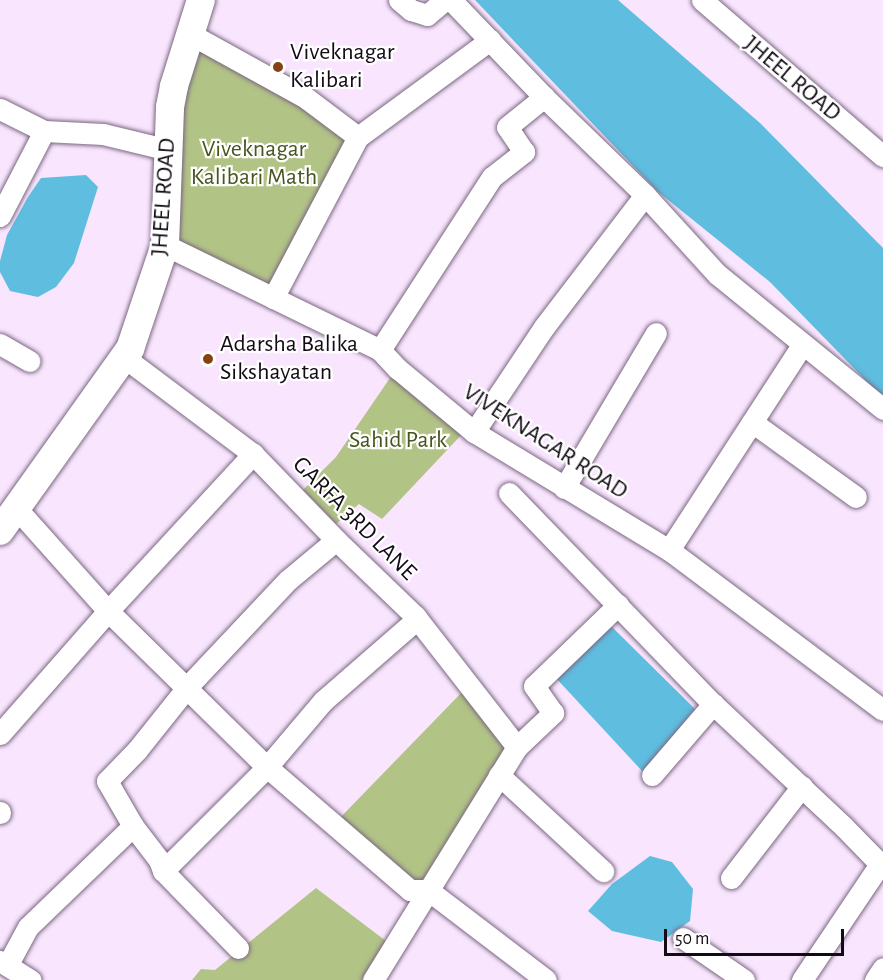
<!DOCTYPE html>
<html>
<head>
<meta charset="utf-8">
<style>
  body { margin:0 }
  #map { position:relative; width:883px; height:980px; overflow:hidden; background:#f9e6fe; font-family:"Alegreya Sans",sans-serif }
  div>[style] { position:absolute }
  .green>* { inset:0; background:#b2c386 }
  .water>* { inset:0; background:#5fbddf }
  .roads { filter:drop-shadow(0 0 2px #7b6781) drop-shadow(0 0 2px #7b6781) }
  .street>* { height:21px; margin:-10.5px; padding:0 10.5px; transform-origin:10.5px; border-radius:10.5px; background:#fff }
  .secondary>* { height:28px; margin:-14px; padding:0 14px; transform-origin:14px; border-radius:14px; background:#fff }
  .dots>* { width:16px; height:16px; translate:-50% -50%; box-sizing:border-box; border:3px solid #fff; border-radius:50% }
  span { translate:-50% -50%; white-space:nowrap; text-align:center; line-height:1.15; -webkit-text-stroke:4.5px #fff; paint-order:stroke }
  .poi-label { font-size:24px; color:#120b14 }
  .left { translate:0 -50%; text-align:left }
  .street-label { font-size:24px; color:#120b14 }
  .park-label { font-size:24px; color:#48551f }
  .scale { position:absolute; left:664px; top:929px; width:180px; height:27px; box-sizing:border-box; border:3px solid #120b14; border-top:0; padding-left:8px; font-size:18px; line-height:21px; white-space:nowrap; color:#120b14; -webkit-text-stroke:4px #fff; paint-order:stroke }
</style>
</head>
<body>
<div id="map">
  <div class="green">
    <div style="clip-path:polygon(195px 44px,303px 101px,360px 148px,271px 292px,172px 239px,176px 112px)"></div>
    <div style="clip-path:polygon(392px 375px,465px 431px,382px 519px,359px 504px,336px 524px,303px 490px,336px 457px)"></div>
    <div style="clip-path:polygon(465px 689px,510px 746px,428px 880px,410px 885px,334px 824px)"></div>
    <div style="clip-path:polygon(316px 888px,386px 941px,366px 980px,192px 980px,201px 969px,215px 970px)"></div>
  </div>
  <div class="water">
    <div style="clip-path:polygon(475px 0,618px 0,760px 123px,883px 248px,883px 398px,770px 282px,657px 191px)"></div>
    <div style="clip-path:polygon(86px 175px,98px 187px,74px 263px,56px 287px,38px 297px,10px 291px,0 272px,0 261px,7px 235px,28px 197px,41px 178px)"></div>
    <div style="clip-path:polygon(610px 625px,695px 709px,643px 772px,555px 677px)"></div>
    <div style="clip-path:polygon(650px 856px,672px 862px,693px 889px,690px 921px,661px 942px,612px 931px,588px 911px,612px 884px)"></div>
  </div>
  <div class="roads">
    <div class="street">
      <div style="left:399px;top:0;width:16px;rotate:40deg"></div>
      <div style="left:411px;top:10px;width:17px;rotate:17deg"></div>
      <div style="left:427px;top:15px;width:23px;rotate:-40deg"></div>
      <div style="left:451px;top:0;width:134px;rotate:46.2deg"></div>
      <div style="left:544px;top:97px;width:141px;rotate:44.1deg"></div>
      <div style="left:645px;top:195px;width:107px;rotate:47.7deg"></div>
      <div style="left:717px;top:274px;width:214px;rotate:39.1deg"></div>
      <div style="left:702px;top:0;width:239px;rotate:40.8deg"></div>
      <div style="left:192px;top:35px;width:130px;rotate:28.9deg"></div>
      <div style="left:306px;top:98px;width:65px;rotate:36.9deg"></div>
      <div style="left:0;top:109px;width:49px;rotate:26.6deg"></div>
      <div style="left:44px;top:131px;width:59px;rotate:2.9deg"></div>
      <div style="left:103px;top:134px;width:68px;rotate:13.6deg"></div>
      <div style="left:0;top:216px;width:96px;rotate:-62.6deg"></div>
      <div style="left:165px;top:245px;width:239px;rotate:26deg"></div>
      <div style="left:380px;top:350px;width:26px;rotate:47deg"></div>
      <div style="left:398px;top:369px;width:99px;rotate:39.7deg"></div>
      <div style="left:474px;top:432px;width:228px;rotate:31.2deg"></div>
      <div style="left:669px;top:550px;width:267px;rotate:36.8deg"></div>
      <div style="left:273px;top:298px;width:182px;rotate:-62.2deg"></div>
      <div style="left:358px;top:137px;width:164px;rotate:-36.3deg"></div>
      <div style="left:0;top:344px;width:34px;rotate:30deg"></div>
      <div style="left:380px;top:350px;width:206px;rotate:-57.1deg"></div>
      <div style="left:492px;top:177px;width:41px;rotate:-38deg"></div>
      <div style="left:524px;top:152px;width:30px;rotate:-124deg"></div>
      <div style="left:507px;top:127px;width:48px;rotate:-39deg"></div>
      <div style="left:125px;top:358px;width:160px;rotate:36.9deg"></div>
      <div style="left:253px;top:454px;width:120px;rotate:46deg"></div>
      <div style="left:336px;top:540px;width:110px;rotate:43.9deg"></div>
      <div style="left:415px;top:616px;width:166px;rotate:52.1deg"></div>
      <div style="left:752px;top:422px;width:128px;rotate:35.8deg"></div>
      <div style="left:474px;top:432px;width:126px;rotate:-56.3deg"></div>
      <div style="left:544px;top:327px;width:166px;rotate:-52.6deg"></div>
      <div style="left:564px;top:488px;width:180px;rotate:-59.3deg"></div>
      <div style="left:509px;top:493px;width:293px;rotate:46deg"></div>
      <div style="left:713px;top:704px;width:180px;rotate:43.2deg"></div>
      <div style="left:844px;top:827px;width:56px;rotate:45.7deg"></div>
      <div style="left:18px;top:510px;width:135px;rotate:48.3deg"></div>
      <div style="left:108px;top:611px;width:223px;rotate:44.5deg"></div>
      <div style="left:267px;top:767px;width:189px;rotate:40.7deg"></div>
      <div style="left:410px;top:890px;width:18px"></div>
      <div style="left:428px;top:890px;width:148px;rotate:37.3deg"></div>
      <div style="left:669px;top:550px;width:244px;rotate:-57deg"></div>
      <div style="left:0;top:734px;width:164px;rotate:-48.7deg"></div>
      <div style="left:108px;top:611px;width:214px;rotate:-47.3deg"></div>
      <div style="left:499px;top:775px;width:142px;rotate:42.7deg"></div>
      <div style="left:652px;top:775px;width:94px;rotate:-49.3deg"></div>
      <div style="left:0;top:812px;width:1px;rotate:90deg"></div>
      <div style="left:163px;top:871px;width:147px;rotate:-45deg"></div>
      <div style="left:267px;top:767px;width:87px;rotate:-49.7deg"></div>
      <div style="left:323px;top:701px;width:125px;rotate:-41.1deg"></div>
      <div style="left:731px;top:878px;width:116px;rotate:-52.3deg"></div>
      <div style="left:683px;top:938px;width:74px;rotate:34.5deg"></div>
      <div style="left:238px;top:948px;width:107px;rotate:-134.2deg"></div>
      <div style="left:163px;top:871px;width:12px;rotate:-110deg"></div>
      <div style="left:159px;top:860px;width:43px;rotate:-127.4deg"></div>
      <div style="left:133px;top:826px;width:52px;rotate:-120deg"></div>
      <div style="left:107px;top:781px;width:43px;rotate:-45.9deg"></div>
      <div style="left:137px;top:750px;width:82px;rotate:-51.4deg"></div>
      <div style="left:188px;top:686px;width:146px;rotate:-46.7deg"></div>
      <div style="left:288px;top:580px;width:62px;rotate:-39.8deg"></div>
      <div style="left:0;top:961px;width:36px;rotate:32deg"></div>
      <div style="left:8px;top:964px;width:42px;rotate:-61.6deg"></div>
      <div style="left:28px;top:927px;width:146px;rotate:-43.9deg"></div>
      <div style="left:373px;top:980px;width:274px;rotate:-58.3deg"></div>
      <div style="left:517px;top:747px;width:50px;rotate:-43.4deg"></div>
      <div style="left:553px;top:713px;width:33px;rotate:-125deg"></div>
      <div style="left:534px;top:686px;width:117px;rotate:-44deg"></div>
      <div style="left:802px;top:980px;width:140px;rotate:-56.1deg"></div>
      <div style="left:875px;top:980px;width:14px;rotate:-56deg"></div>
    </div>
    <div class="secondary">
      <div style="left:0;top:531px;width:224px;rotate:-54.5deg"></div>
      <div style="left:130px;top:349px;width:110px;rotate:-71.4deg"></div>
      <div style="left:165px;top:245px;width:138px;rotate:-87.9deg"></div>
      <div style="left:170px;top:107px;width:21px;rotate:-79deg"></div>
      <div style="left:174px;top:86px;width:90px;rotate:-72.6deg"></div>
    </div>
  </div>
  <div class="dots">
    <div style="left:278px;top:67px;background:#864215"></div>
    <div style="left:208px;top:359px;background:#864215"></div>
  </div>
  <div class="poi-label">
    <span class="left" style="left:290px;top:67px">Viveknagar<br>Kalibari</span>
    <span class="left" style="left:220px;top:359px">Adarsha Balika<br>Sikshayatan</span>
  </div>
  <div class="street-label">
    <span style="left:792px;top:79px;rotate:40deg">JHEEL ROAD</span>
    <span style="left:164px;top:197px;rotate:-86deg">JHEEL ROAD</span>
    <span style="left:545px;top:442px;rotate:33deg">VIVEKNAGAR ROAD</span>
    <span style="left:354px;top:519px;rotate:45deg">GARFA 3RD LANE</span>
  </div>
  <div class="park-label">
    <span style="left:254px;top:164px">Viveknagar<br>Kalibari Math</span>
    <span style="left:398px;top:441px">Sahid Park</span>
  </div>
  <div class="scale">50 m</div>
</div>
</body>
</html>
